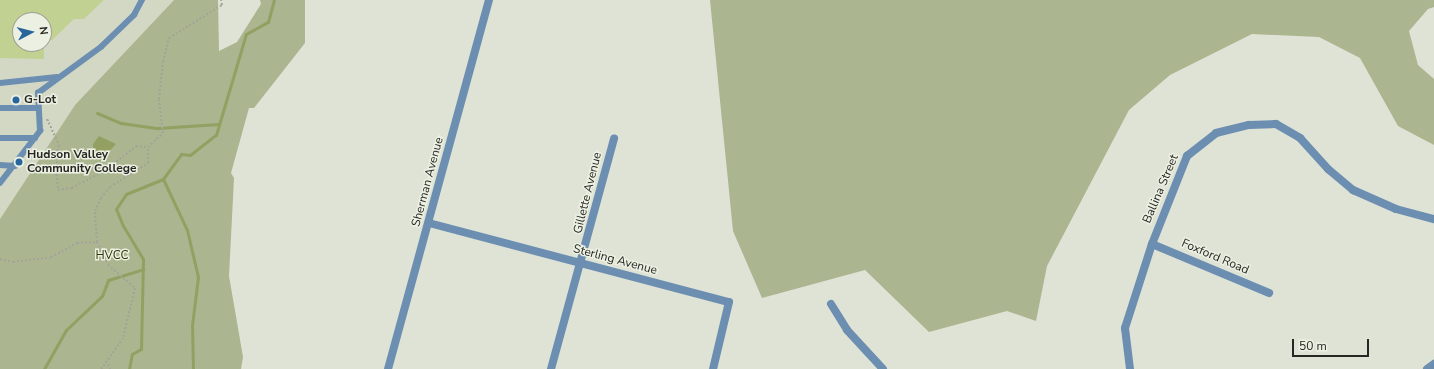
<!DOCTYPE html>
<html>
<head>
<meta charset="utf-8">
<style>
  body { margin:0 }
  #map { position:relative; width:1434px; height:369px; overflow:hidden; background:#dfe3d6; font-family:"Nunito Sans",sans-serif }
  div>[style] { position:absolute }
  .built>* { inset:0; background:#d3d8c5 }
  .green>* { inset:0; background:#abb58f }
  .water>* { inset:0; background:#92a162 }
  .stream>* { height:3px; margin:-1.5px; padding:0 1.5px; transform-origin:1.5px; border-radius:1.5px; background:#92a162 }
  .building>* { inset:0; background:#c1d191 }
  .path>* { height:2px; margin-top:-1px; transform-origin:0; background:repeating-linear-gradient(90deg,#a1a499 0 2px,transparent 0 4px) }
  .lane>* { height:5.5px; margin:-2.75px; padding:0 2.75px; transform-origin:2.75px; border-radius:2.75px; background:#6b8eb1 }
  .street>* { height:8px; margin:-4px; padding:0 4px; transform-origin:4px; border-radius:4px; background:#6b8eb1 }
  .dots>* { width:11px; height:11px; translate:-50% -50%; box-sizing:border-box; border:2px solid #ecf0e3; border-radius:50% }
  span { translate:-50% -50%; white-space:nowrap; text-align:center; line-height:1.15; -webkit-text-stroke:3px #ecf0e3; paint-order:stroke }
  .poi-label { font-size:12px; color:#262722; font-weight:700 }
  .left { translate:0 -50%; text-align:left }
  .street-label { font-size:12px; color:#262722 }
  .park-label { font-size:12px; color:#2c3503 }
  .north { position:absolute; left:12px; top:12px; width:40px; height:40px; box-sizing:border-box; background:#ecf0e3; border:1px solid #9da096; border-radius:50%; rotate:83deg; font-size:11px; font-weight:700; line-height:16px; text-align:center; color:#262722 }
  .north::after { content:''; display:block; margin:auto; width:14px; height:18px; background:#29649c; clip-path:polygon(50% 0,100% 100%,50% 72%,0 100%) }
  .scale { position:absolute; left:1292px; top:339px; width:77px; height:18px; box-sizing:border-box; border:2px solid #262722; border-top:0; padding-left:5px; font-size:12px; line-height:14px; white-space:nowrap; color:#262722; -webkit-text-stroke:3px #ecf0e3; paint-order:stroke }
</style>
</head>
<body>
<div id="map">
  <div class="built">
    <div style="clip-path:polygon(evenodd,0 0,174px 0,75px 105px,0 219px,0 0,20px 20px,44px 20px,44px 44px,20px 44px,20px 20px)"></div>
  </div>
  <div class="green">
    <div style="clip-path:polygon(174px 0,218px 0,219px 51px,237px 42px,261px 4px,260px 0,305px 0,305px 43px,254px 108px,249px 108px,231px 173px,234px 178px,229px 276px,243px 357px,241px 369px,0 369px,0 219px,75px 105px)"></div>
    <div style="clip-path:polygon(710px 0,1434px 0,1434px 7px,1428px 9px,1409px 31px,1418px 65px,1434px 79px,1434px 145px,1398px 126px,1360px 58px,1319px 37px,1252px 34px,1170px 75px,1129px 110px,1047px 266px,1036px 321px,1007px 311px,929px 332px,865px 270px,762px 298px,733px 231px)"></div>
  </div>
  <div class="water">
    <div style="clip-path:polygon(99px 136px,116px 144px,100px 161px,94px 154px,93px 144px)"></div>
  </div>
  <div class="stream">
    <div style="left:97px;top:113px;width:26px;rotate:23deg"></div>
    <div style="left:121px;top:123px;width:37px;rotate:8deg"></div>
    <div style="left:158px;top:128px;width:61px;rotate:-3.8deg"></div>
    <div style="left:163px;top:179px;width:56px;rotate:64.8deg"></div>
    <div style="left:187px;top:230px;width:48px;rotate:76.8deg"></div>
    <div style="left:198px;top:277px;width:48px;rotate:97.1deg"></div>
    <div style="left:192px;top:325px;width:44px;rotate:88.7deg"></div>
    <div style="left:44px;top:369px;width:45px;rotate:-60.6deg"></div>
    <div style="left:66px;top:330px;width:50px;rotate:-43.4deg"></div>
    <div style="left:102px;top:296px;width:17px;rotate:-69deg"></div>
    <div style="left:108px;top:280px;width:37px;rotate:-17deg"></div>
    <div style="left:129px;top:369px;width:15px;rotate:-79deg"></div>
    <div style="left:132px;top:354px;width:10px;rotate:-29deg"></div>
    <div style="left:141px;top:349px;width:90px;rotate:-88.7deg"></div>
    <div style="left:143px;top:259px;width:39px;rotate:-121deg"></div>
    <div style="left:123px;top:226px;width:18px;rotate:-112deg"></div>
    <div style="left:116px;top:209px;width:18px;rotate:-56deg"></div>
    <div style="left:126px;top:194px;width:40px;rotate:-22deg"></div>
    <div style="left:163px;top:179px;width:31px;rotate:-54deg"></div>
    <div style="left:181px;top:154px;width:9px;rotate:6deg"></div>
    <div style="left:190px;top:155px;width:33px;rotate:-38deg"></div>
    <div style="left:216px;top:135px;width:105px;rotate:-73.5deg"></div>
    <div style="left:246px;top:34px;width:25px;rotate:-29deg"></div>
    <div style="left:268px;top:22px;width:23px;rotate:-75deg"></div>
  </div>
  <div class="building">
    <div style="clip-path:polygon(0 0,104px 0,84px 19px,74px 19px,52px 40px,44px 41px,44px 20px,20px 20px,20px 44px,44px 44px,44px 59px,0 58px)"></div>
  </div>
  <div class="path">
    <div style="left:47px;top:119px;width:29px;rotate:65deg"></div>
    <div style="left:59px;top:145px;width:25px;rotate:97deg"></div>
    <div style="left:56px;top:170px;width:20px;rotate:84deg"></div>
    <div style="left:58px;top:190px;width:14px;rotate:-8deg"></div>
    <div style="left:72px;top:188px;width:40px;rotate:-28deg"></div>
    <div style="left:107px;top:169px;width:37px;rotate:-38deg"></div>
    <div style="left:136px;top:146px;width:12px;rotate:5deg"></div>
    <div style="left:97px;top:242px;width:31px;rotate:-94deg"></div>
    <div style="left:95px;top:211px;width:14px;rotate:-65deg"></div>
    <div style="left:101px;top:198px;width:14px;rotate:-51deg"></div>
    <div style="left:110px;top:187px;width:45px;rotate:-32.3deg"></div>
    <div style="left:148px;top:163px;width:16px;rotate:-90deg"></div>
    <div style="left:148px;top:147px;width:21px;rotate:-43deg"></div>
    <div style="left:163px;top:133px;width:34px;rotate:-97deg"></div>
    <div style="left:159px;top:99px;width:37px;rotate:-84deg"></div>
    <div style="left:163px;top:62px;width:25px;rotate:-76deg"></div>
    <div style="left:169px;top:38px;width:62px;rotate:-31.9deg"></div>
    <div style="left:222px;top:5px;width:5px;rotate:-101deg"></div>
    <div style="left:0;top:259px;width:13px;rotate:13deg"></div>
    <div style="left:13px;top:262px;width:38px;rotate:-7deg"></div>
    <div style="left:51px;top:257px;width:30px;rotate:-28deg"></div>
    <div style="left:77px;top:243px;width:20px;rotate:-3deg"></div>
    <div style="left:97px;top:242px;width:25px;rotate:64deg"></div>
    <div style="left:108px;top:265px;width:35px;rotate:40deg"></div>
    <div style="left:135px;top:288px;width:51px;rotate:103.5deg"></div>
    <div style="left:123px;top:338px;width:38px;rotate:125deg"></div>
    <div style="left:106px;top:361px;width:9px;rotate:63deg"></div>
  </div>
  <div class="lane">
    <div style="left:0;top:83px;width:57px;rotate:-6deg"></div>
    <div style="left:0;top:108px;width:38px"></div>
    <div style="left:0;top:138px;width:35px"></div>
    <div style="left:0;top:165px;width:15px;rotate:4deg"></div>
    <div style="left:0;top:183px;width:66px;rotate:-52.4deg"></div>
    <div style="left:40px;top:131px;width:38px;rotate:-93deg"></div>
    <div style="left:38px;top:93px;width:78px;rotate:-36.1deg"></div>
    <div style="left:101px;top:47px;width:46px;rotate:-44.1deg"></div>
    <div style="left:134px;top:15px;width:17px;rotate:-62deg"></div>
  </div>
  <div class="street">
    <div style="left:429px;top:223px;width:310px;rotate:14.8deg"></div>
    <div style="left:729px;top:302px;width:69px;rotate:103.4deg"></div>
    <div style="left:1152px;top:244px;width:127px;rotate:22.7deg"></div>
    <div style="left:831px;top:304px;width:31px;rotate:58deg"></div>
    <div style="left:847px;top:330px;width:53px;rotate:47.3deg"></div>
    <div style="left:388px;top:369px;width:383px;rotate:-74.7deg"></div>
    <div style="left:551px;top:369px;width:239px;rotate:-74.7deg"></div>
    <div style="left:1130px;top:369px;width:41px;rotate:-97deg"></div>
    <div style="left:1125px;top:328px;width:88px;rotate:-72.2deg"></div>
    <div style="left:1152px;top:244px;width:95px;rotate:-68.3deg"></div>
    <div style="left:1187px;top:156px;width:37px;rotate:-38deg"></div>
    <div style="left:1216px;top:133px;width:34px;rotate:-14deg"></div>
    <div style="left:1249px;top:125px;width:27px;rotate:-2deg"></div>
    <div style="left:1276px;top:124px;width:28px;rotate:30deg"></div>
    <div style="left:1300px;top:138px;width:42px;rotate:47.9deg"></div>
    <div style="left:1328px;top:169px;width:33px;rotate:40deg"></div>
    <div style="left:1353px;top:190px;width:47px;rotate:23.8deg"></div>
    <div style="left:1396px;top:209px;width:39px;rotate:15deg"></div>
    <div style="left:1427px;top:369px;width:9px;rotate:-36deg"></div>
  </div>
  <div class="dots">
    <div style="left:16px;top:100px;background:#29649c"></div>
    <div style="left:19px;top:162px;background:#29649c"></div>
  </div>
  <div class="poi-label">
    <span class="left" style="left:24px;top:100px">G-Lot</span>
    <span class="left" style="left:27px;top:162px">Hudson Valley<br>Community College</span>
  </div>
  <div class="street-label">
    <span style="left:428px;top:182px;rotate:-75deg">Sherman Avenue</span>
    <span style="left:1161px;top:189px;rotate:-67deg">Ballina Street</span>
    <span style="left:588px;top:193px;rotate:-76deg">Gillette Avenue</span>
    <span style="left:1215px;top:257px;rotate:23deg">Foxford Road</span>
    <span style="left:615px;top:260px;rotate:15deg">Sterling Avenue</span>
  </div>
  <div class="park-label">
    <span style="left:112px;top:256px">HVCC</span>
  </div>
  <div class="north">N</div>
  <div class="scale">50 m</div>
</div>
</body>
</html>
